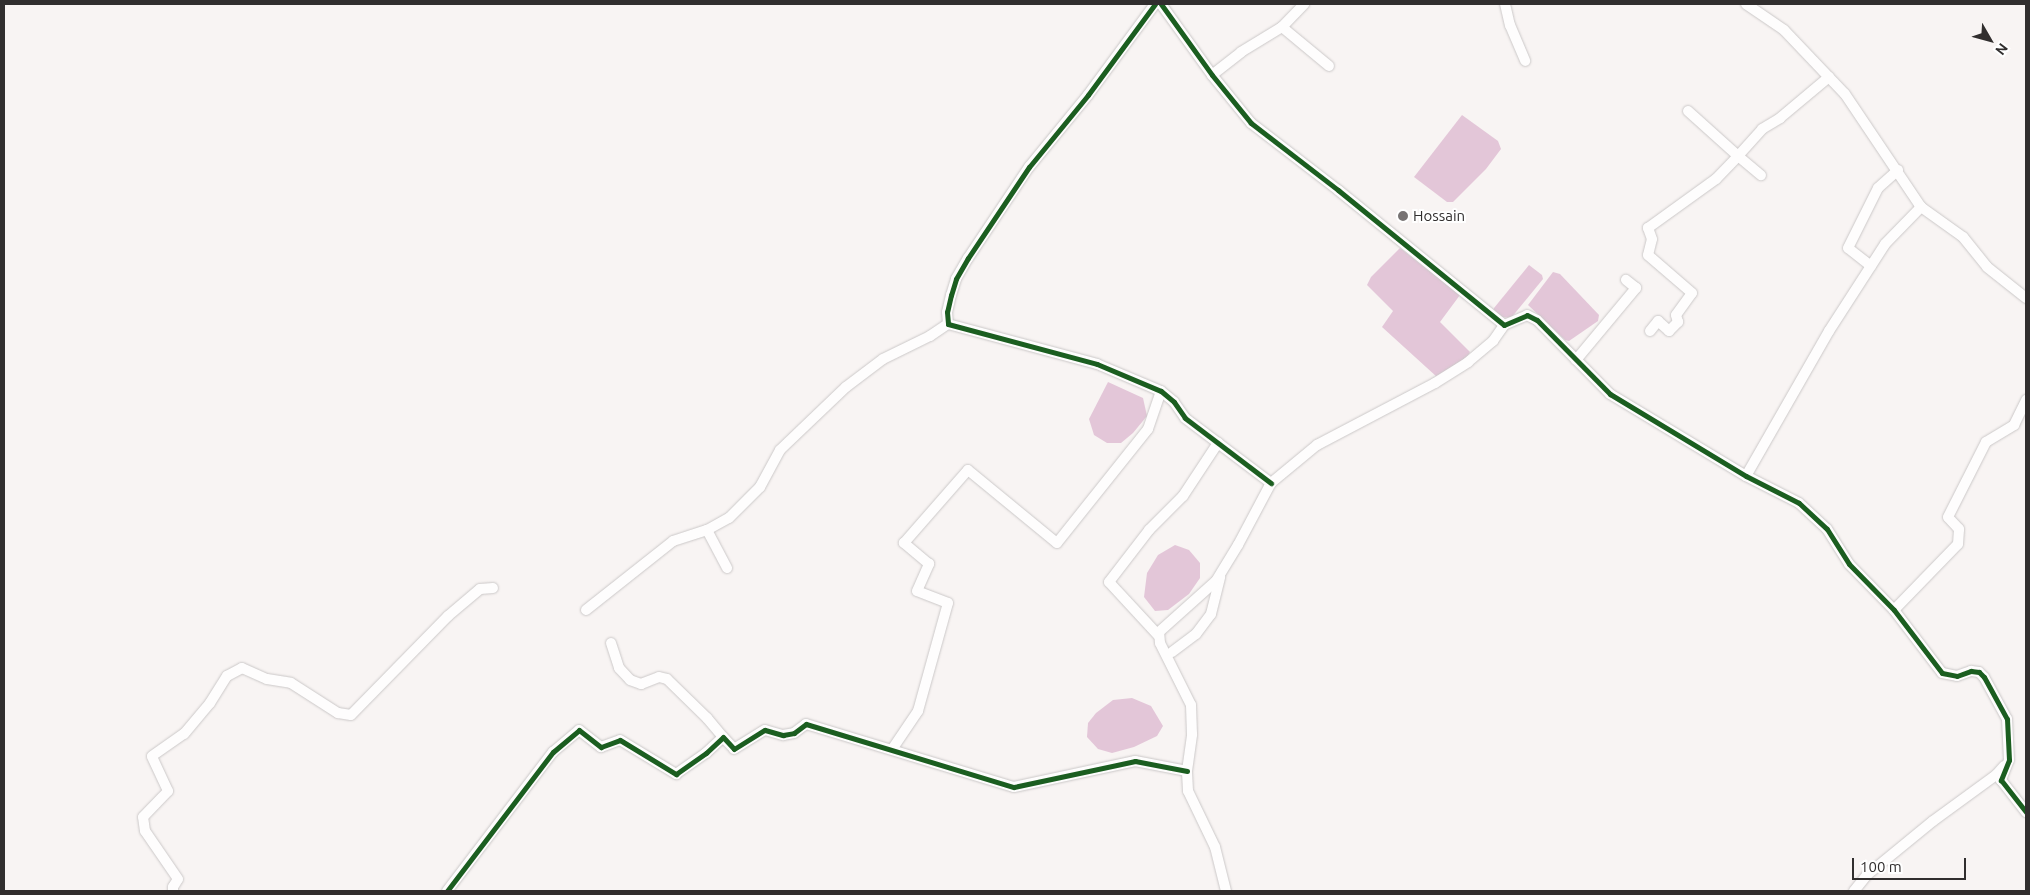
<!DOCTYPE html>
<html>
<head>
<meta charset="utf-8">
<style>
  body { margin:0 }
  #map { position:relative; width:2030px; height:895px; overflow:hidden; background:#f8f4f3; font-family:Ubuntu,sans-serif }
  div>[style] { position:absolute }
  .water>* { inset:0; background:#e3c6d8 }
  .roads { filter:drop-shadow(0 0 1px #cbc8c8) drop-shadow(0 0 1px #cbc8c8) }
  .minor>* { height:10px; margin:-5px; padding:0 5px; transform-origin:5px; border-radius:5px; background:#fefdfd }
  .cycleway>* { height:5px; margin:-2.5px; padding:0 2.5px; transform-origin:2.5px; border-radius:2.5px; background:#1b5e20 }
  .dots>* { width:14px; height:14px; translate:-50% -50%; box-sizing:border-box; border:2px solid #fff; border-radius:50% }
  span { translate:-50% -50%; white-space:nowrap; text-align:center; line-height:1.15; -webkit-text-stroke:4px #fff; paint-order:stroke }
  .poi-label { font-size:15px; color:#312e2e }
  .left { translate:0 -50%; text-align:left }
  .frame { position:absolute; inset:0; border:5px solid #312e2e; pointer-events:none }
  .north { position:absolute; left:1965px; top:15px; width:50px; height:50px; -webkit-text-stroke:4px #fff; paint-order:stroke; rotate:128deg; font-size:14px; font-weight:700; line-height:20px; text-align:center; color:#312e2e }
  .north::after { content:''; display:block; margin:auto; width:18px; height:22px; background:#312e2e; clip-path:polygon(50% 0,100% 100%,50% 72%,0 100%) }
  .scale { position:absolute; left:1852px; top:858px; width:114px; height:22px; box-sizing:border-box; border:2px solid #312e2e; border-top:0; padding-left:6px; font-size:15px; line-height:18px; white-space:nowrap; color:#312e2e; -webkit-text-stroke:4px #fff; paint-order:stroke }
</style>
</head>
<body>
<div id="map">
  <div class="water">
    <div style="clip-path:polygon(1462px 115px,1498px 141px,1501px 149px,1486px 169px,1453px 202px,1447px 202px,1414px 177px)"></div>
    <div style="clip-path:polygon(1400px 248px,1460px 295px,1440px 322px,1470px 352px,1467px 357px,1437px 377px,1382px 327px,1393px 311px,1367px 285px,1371px 277px)"></div>
    <div style="clip-path:polygon(1529px 265px,1542px 275px,1543px 279px,1511px 318px,1501px 317px,1493px 311px,1494px 308px)"></div>
    <div style="clip-path:polygon(1553px 272px,1560px 274px,1599px 315px,1598px 321px,1569px 341px,1565px 340px,1528px 305px)"></div>
    <div style="clip-path:polygon(1108px 382px,1143px 398px,1147px 416px,1133px 433px,1121px 443px,1107px 443px,1094px 435px,1089px 419px)"></div>
    <div style="clip-path:polygon(1175px 545px,1189px 550px,1200px 563px,1200px 578px,1189px 594px,1168px 610px,1155px 611px,1144px 597px,1147px 573px,1158px 555px)"></div>
    <div style="clip-path:polygon(1132px 698px,1151px 706px,1163px 726px,1157px 736px,1134px 747px,1112px 753px,1098px 749px,1087px 737px,1088px 723px,1096px 713px,1113px 700px)"></div>
  </div>
  <div class="roads">
    <div class="minor">
      <div style="left:1155px;top:4px;width:113px;rotate:126.4deg"></div>
      <div style="left:1088px;top:95px;width:93px;rotate:129.3deg"></div>
      <div style="left:1029px;top:167px;width:110px;rotate:123.8deg"></div>
      <div style="left:968px;top:258px;width:24px;rotate:120deg"></div>
      <div style="left:956px;top:279px;width:17px;rotate:107deg"></div>
      <div style="left:951px;top:295px;width:17px;rotate:103deg"></div>
      <div style="left:947px;top:312px;width:12px;rotate:85deg"></div>
      <div style="left:948px;top:324px;width:154px;rotate:15deg"></div>
      <div style="left:1097px;top:364px;width:69px;rotate:22.9deg"></div>
      <div style="left:1161px;top:391px;width:17px;rotate:40deg"></div>
      <div style="left:1174px;top:402px;width:19px;rotate:55deg"></div>
      <div style="left:1185px;top:418px;width:108px;rotate:37.1deg"></div>
      <div style="left:1161px;top:4px;width:87px;rotate:54.3deg"></div>
      <div style="left:1212px;top:75px;width:62px;rotate:50.9deg"></div>
      <div style="left:1251px;top:123px;width:110px;rotate:37.6deg"></div>
      <div style="left:1338px;top:190px;width:214px;rotate:39.1deg"></div>
      <div style="left:1504px;top:325px;width:25px;rotate:-23deg"></div>
      <div style="left:1527px;top:315px;width:11px;rotate:27deg"></div>
      <div style="left:1537px;top:320px;width:104px;rotate:45.4deg"></div>
      <div style="left:1610px;top:394px;width:159px;rotate:31.1deg"></div>
      <div style="left:1746px;top:476px;width:59px;rotate:27deg"></div>
      <div style="left:1799px;top:503px;width:38px;rotate:43deg"></div>
      <div style="left:1827px;top:529px;width:41px;rotate:57.8deg"></div>
      <div style="left:1849px;top:564px;width:64px;rotate:45.6deg"></div>
      <div style="left:1894px;top:610px;width:79px;rotate:52.7deg"></div>
      <div style="left:1942px;top:673px;width:15px;rotate:11deg"></div>
      <div style="left:1957px;top:676px;width:15px;rotate:-20deg"></div>
      <div style="left:1971px;top:671px;width:8px;rotate:7deg"></div>
      <div style="left:1979px;top:672px;width:7px;rotate:45deg"></div>
      <div style="left:1984px;top:677px;width:48px;rotate:61.3deg"></div>
      <div style="left:2007px;top:719px;width:41px;rotate:87.2deg"></div>
      <div style="left:2009px;top:760px;width:22px;rotate:112deg"></div>
      <div style="left:2001px;top:780px;width:41px;rotate:52deg"></div>
      <div style="left:1505px;top:4px;width:22px;rotate:77deg"></div>
      <div style="left:1510px;top:25px;width:39px;rotate:67deg"></div>
      <div style="left:1746px;top:4px;width:46px;rotate:34.4deg"></div>
      <div style="left:1784px;top:30px;width:88px;rotate:46.4deg"></div>
      <div style="left:1845px;top:94px;width:136px;rotate:56.1deg"></div>
      <div style="left:1282px;top:27px;width:61px;rotate:39.7deg"></div>
      <div style="left:1212px;top:75px;width:37px;rotate:-38deg"></div>
      <div style="left:1241px;top:52px;width:48px;rotate:-31.4deg"></div>
      <div style="left:1282px;top:27px;width:32px;rotate:-46deg"></div>
      <div style="left:1688px;top:111px;width:67px;rotate:42deg"></div>
      <div style="left:1738px;top:156px;width:36px;rotate:-48deg"></div>
      <div style="left:1762px;top:129px;width:21px;rotate:-31deg"></div>
      <div style="left:1780px;top:118px;width:64px;rotate:-39.9deg"></div>
      <div style="left:1871px;top:266px;width:29px;rotate:-142deg"></div>
      <div style="left:1848px;top:248px;width:67px;rotate:-63.4deg"></div>
      <div style="left:1878px;top:188px;width:27px;rotate:-42deg"></div>
      <div style="left:1650px;top:331px;width:13px;rotate:-51deg"></div>
      <div style="left:1658px;top:321px;width:15px;rotate:42deg"></div>
      <div style="left:1669px;top:331px;width:13px;rotate:-45deg"></div>
      <div style="left:1678px;top:322px;width:7px;rotate:-106deg"></div>
      <div style="left:1676px;top:315px;width:27px;rotate:-54deg"></div>
      <div style="left:1692px;top:293px;width:58px;rotate:-139.2deg"></div>
      <div style="left:1648px;top:255px;width:16px;rotate:-76deg"></div>
      <div style="left:1652px;top:239px;width:12px;rotate:-110deg"></div>
      <div style="left:1648px;top:228px;width:84px;rotate:-35.8deg"></div>
      <div style="left:1716px;top:179px;width:32px;rotate:-46deg"></div>
      <div style="left:1738px;top:156px;width:30px;rotate:40deg"></div>
      <div style="left:1576px;top:360px;width:94px;rotate:-50.2deg"></div>
      <div style="left:1636px;top:288px;width:13px;rotate:-141deg"></div>
      <div style="left:1746px;top:476px;width:167px;rotate:-60.2deg"></div>
      <div style="left:1829px;top:331px;width:103px;rotate:-57.2deg"></div>
      <div style="left:1885px;top:244px;width:52px;rotate:-45.8deg"></div>
      <div style="left:1921px;top:207px;width:52px;rotate:35.5deg"></div>
      <div style="left:1963px;top:237px;width:38px;rotate:51deg"></div>
      <div style="left:1987px;top:267px;width:50px;rotate:38.5deg"></div>
      <div style="left:707px;top:530px;width:43px;rotate:62.2deg"></div>
      <div style="left:586px;top:610px;width:111px;rotate:-38.4deg"></div>
      <div style="left:673px;top:541px;width:36px;rotate:-18deg"></div>
      <div style="left:707px;top:530px;width:25px;rotate:-29deg"></div>
      <div style="left:729px;top:518px;width:44px;rotate:-45deg"></div>
      <div style="left:760px;top:487px;width:42px;rotate:-61.6deg"></div>
      <div style="left:780px;top:450px;width:91px;rotate:-43.7deg"></div>
      <div style="left:846px;top:387px;width:46px;rotate:-37.1deg"></div>
      <div style="left:883px;top:359px;width:52px;rotate:-26.1deg"></div>
      <div style="left:930px;top:336px;width:22px;rotate:-34deg"></div>
      <div style="left:1894px;top:610px;width:92px;rotate:-45.9deg"></div>
      <div style="left:1958px;top:544px;width:15px;rotate:-86deg"></div>
      <div style="left:1959px;top:529px;width:16px;rotate:-133deg"></div>
      <div style="left:1948px;top:517px;width:84px;rotate:-63.1deg"></div>
      <div style="left:1986px;top:442px;width:33px;rotate:-31deg"></div>
      <div style="left:2014px;top:425px;width:28px;rotate:-64deg"></div>
      <div style="left:1158px;top:635px;width:72px;rotate:-132.8deg"></div>
      <div style="left:1109px;top:582px;width:66px;rotate:-52.4deg"></div>
      <div style="left:1149px;top:530px;width:48px;rotate:-45deg"></div>
      <div style="left:1183px;top:496px;width:64px;rotate:-56.6deg"></div>
      <div style="left:611px;top:643px;width:26px;rotate:72deg"></div>
      <div style="left:619px;top:668px;width:16px;rotate:47deg"></div>
      <div style="left:630px;top:680px;width:12px;rotate:20deg"></div>
      <div style="left:641px;top:684px;width:19px;rotate:-21deg"></div>
      <div style="left:659px;top:677px;width:8px;rotate:14deg"></div>
      <div style="left:667px;top:679px;width:56px;rotate:44.3deg"></div>
      <div style="left:707px;top:718px;width:25px;rotate:50deg"></div>
      <div style="left:1172px;top:652px;width:30px;rotate:-37deg"></div>
      <div style="left:1196px;top:634px;width:25px;rotate:-53deg"></div>
      <div style="left:1211px;top:614px;width:38px;rotate:-76deg"></div>
      <div style="left:893px;top:748px;width:45px;rotate:-56deg"></div>
      <div style="left:918px;top:711px;width:112px;rotate:-74.5deg"></div>
      <div style="left:948px;top:603px;width:33px;rotate:-159deg"></div>
      <div style="left:917px;top:591px;width:30px;rotate:-66deg"></div>
      <div style="left:929px;top:564px;width:33px;rotate:-140deg"></div>
      <div style="left:904px;top:543px;width:97px;rotate:-48.8deg"></div>
      <div style="left:968px;top:470px;width:115px;rotate:39.4deg"></div>
      <div style="left:1057px;top:543px;width:146px;rotate:-51.4deg"></div>
      <div style="left:1148px;top:429px;width:40px;rotate:-71.1deg"></div>
      <div style="left:173px;top:891px;width:4px;rotate:-90deg"></div>
      <div style="left:173px;top:887px;width:9px;rotate:-58deg"></div>
      <div style="left:178px;top:879px;width:58px;rotate:-124.5deg"></div>
      <div style="left:145px;top:831px;width:14px;rotate:-98deg"></div>
      <div style="left:143px;top:817px;width:36px;rotate:-46deg"></div>
      <div style="left:168px;top:791px;width:38px;rotate:-115deg"></div>
      <div style="left:152px;top:756px;width:39px;rotate:-35deg"></div>
      <div style="left:184px;top:734px;width:40px;rotate:-50deg"></div>
      <div style="left:210px;top:703px;width:32px;rotate:-58deg"></div>
      <div style="left:227px;top:676px;width:17px;rotate:-28deg"></div>
      <div style="left:242px;top:668px;width:27px;rotate:24deg"></div>
      <div style="left:267px;top:679px;width:24px;rotate:9deg"></div>
      <div style="left:291px;top:683px;width:56px;rotate:32.6deg"></div>
      <div style="left:338px;top:713px;width:13px;rotate:9deg"></div>
      <div style="left:351px;top:715px;width:139px;rotate:-45.6deg"></div>
      <div style="left:448px;top:616px;width:42px;rotate:-40.2deg"></div>
      <div style="left:480px;top:589px;width:13px;rotate:-4deg"></div>
      <div style="left:447px;top:891px;width:175px;rotate:-52.7deg"></div>
      <div style="left:553px;top:752px;width:34px;rotate:-40deg"></div>
      <div style="left:579px;top:730px;width:28px;rotate:38deg"></div>
      <div style="left:601px;top:747px;width:20px;rotate:-20deg"></div>
      <div style="left:620px;top:740px;width:66px;rotate:31.3deg"></div>
      <div style="left:676px;top:774px;width:37px;rotate:-35deg"></div>
      <div style="left:706px;top:753px;width:23px;rotate:-43deg"></div>
      <div style="left:723px;top:737px;width:16px;rotate:47deg"></div>
      <div style="left:734px;top:749px;width:36px;rotate:-32deg"></div>
      <div style="left:765px;top:730px;width:19px;rotate:16deg"></div>
      <div style="left:783px;top:735px;width:11px;rotate:-10deg"></div>
      <div style="left:794px;top:733px;width:15px;rotate:-37deg"></div>
      <div style="left:806px;top:724px;width:217px;rotate:16.9deg"></div>
      <div style="left:1014px;top:787px;width:124px;rotate:-12.1deg"></div>
      <div style="left:1135px;top:761px;width:53px;rotate:10.9deg"></div>
      <div style="left:1226px;top:891px;width:45px;rotate:-104deg"></div>
      <div style="left:1215px;top:847px;width:62px;rotate:-115.7deg"></div>
      <div style="left:1188px;top:791px;width:20px;rotate:-93deg"></div>
      <div style="left:1187px;top:771px;width:37px;rotate:-82deg"></div>
      <div style="left:1192px;top:734px;width:29px;rotate:-92deg"></div>
      <div style="left:1191px;top:705px;width:69px;rotate:-116.6deg"></div>
      <div style="left:1160px;top:643px;width:11px;rotate:-95deg"></div>
      <div style="left:1159px;top:632px;width:76px;rotate:-41.8deg"></div>
      <div style="left:1216px;top:581px;width:42px;rotate:-58.6deg"></div>
      <div style="left:1238px;top:545px;width:70px;rotate:-62deg"></div>
      <div style="left:1271px;top:483px;width:60px;rotate:-39.6deg"></div>
      <div style="left:1317px;top:445px;width:133px;rotate:-27.7deg"></div>
      <div style="left:1435px;top:383px;width:39px;rotate:-32deg"></div>
      <div style="left:1468px;top:362px;width:33px;rotate:-40deg"></div>
      <div style="left:1493px;top:341px;width:19px;rotate:-55deg"></div>
      <div style="left:1854px;top:891px;width:21px;rotate:-51deg"></div>
      <div style="left:1867px;top:875px;width:85px;rotate:-39.3deg"></div>
      <div style="left:1933px;top:821px;width:78px;rotate:-36.1deg"></div>
      <div style="left:1996px;top:775px;width:12px;rotate:-48deg"></div>
    </div>
  </div>
  <div class="cycleway">
    <div style="left:1155px;top:4px;width:113px;rotate:126.4deg"></div>
    <div style="left:1088px;top:95px;width:93px;rotate:129.3deg"></div>
    <div style="left:1029px;top:167px;width:110px;rotate:123.8deg"></div>
    <div style="left:968px;top:258px;width:24px;rotate:120deg"></div>
    <div style="left:956px;top:279px;width:17px;rotate:107deg"></div>
    <div style="left:951px;top:295px;width:17px;rotate:103deg"></div>
    <div style="left:947px;top:312px;width:12px;rotate:85deg"></div>
    <div style="left:948px;top:324px;width:154px;rotate:15deg"></div>
    <div style="left:1097px;top:364px;width:69px;rotate:22.9deg"></div>
    <div style="left:1161px;top:391px;width:17px;rotate:40deg"></div>
    <div style="left:1174px;top:402px;width:19px;rotate:55deg"></div>
    <div style="left:1185px;top:418px;width:108px;rotate:37.1deg"></div>
    <div style="left:1161px;top:4px;width:87px;rotate:54.3deg"></div>
    <div style="left:1212px;top:75px;width:62px;rotate:50.9deg"></div>
    <div style="left:1251px;top:123px;width:110px;rotate:37.6deg"></div>
    <div style="left:1338px;top:190px;width:214px;rotate:39.1deg"></div>
    <div style="left:1504px;top:325px;width:25px;rotate:-23deg"></div>
    <div style="left:1527px;top:315px;width:11px;rotate:27deg"></div>
    <div style="left:1537px;top:320px;width:104px;rotate:45.4deg"></div>
    <div style="left:1610px;top:394px;width:159px;rotate:31.1deg"></div>
    <div style="left:1746px;top:476px;width:59px;rotate:27deg"></div>
    <div style="left:1799px;top:503px;width:38px;rotate:43deg"></div>
    <div style="left:1827px;top:529px;width:41px;rotate:57.8deg"></div>
    <div style="left:1849px;top:564px;width:64px;rotate:45.6deg"></div>
    <div style="left:1894px;top:610px;width:79px;rotate:52.7deg"></div>
    <div style="left:1942px;top:673px;width:15px;rotate:11deg"></div>
    <div style="left:1957px;top:676px;width:15px;rotate:-20deg"></div>
    <div style="left:1971px;top:671px;width:8px;rotate:7deg"></div>
    <div style="left:1979px;top:672px;width:7px;rotate:45deg"></div>
    <div style="left:1984px;top:677px;width:48px;rotate:61.3deg"></div>
    <div style="left:2007px;top:719px;width:41px;rotate:87.2deg"></div>
    <div style="left:2009px;top:760px;width:22px;rotate:112deg"></div>
    <div style="left:2001px;top:780px;width:41px;rotate:52deg"></div>
    <div style="left:447px;top:891px;width:175px;rotate:-52.7deg"></div>
    <div style="left:553px;top:752px;width:34px;rotate:-40deg"></div>
    <div style="left:579px;top:730px;width:28px;rotate:38deg"></div>
    <div style="left:601px;top:747px;width:20px;rotate:-20deg"></div>
    <div style="left:620px;top:740px;width:66px;rotate:31.3deg"></div>
    <div style="left:676px;top:774px;width:37px;rotate:-35deg"></div>
    <div style="left:706px;top:753px;width:23px;rotate:-43deg"></div>
    <div style="left:723px;top:737px;width:16px;rotate:47deg"></div>
    <div style="left:734px;top:749px;width:36px;rotate:-32deg"></div>
    <div style="left:765px;top:730px;width:19px;rotate:16deg"></div>
    <div style="left:783px;top:735px;width:11px;rotate:-10deg"></div>
    <div style="left:794px;top:733px;width:15px;rotate:-37deg"></div>
    <div style="left:806px;top:724px;width:217px;rotate:16.9deg"></div>
    <div style="left:1014px;top:787px;width:124px;rotate:-12.1deg"></div>
    <div style="left:1135px;top:761px;width:53px;rotate:10.9deg"></div>
  </div>
  <div class="dots">
    <div style="left:1403px;top:216px;background:#777373"></div>
  </div>
  <div class="poi-label">
    <span class="left" style="left:1413px;top:216px">Hossain</span>
  </div>
  <div class="frame"></div>
  <div class="north">N</div>
  <div class="scale">100 m</div>
</div>
</body>
</html>
